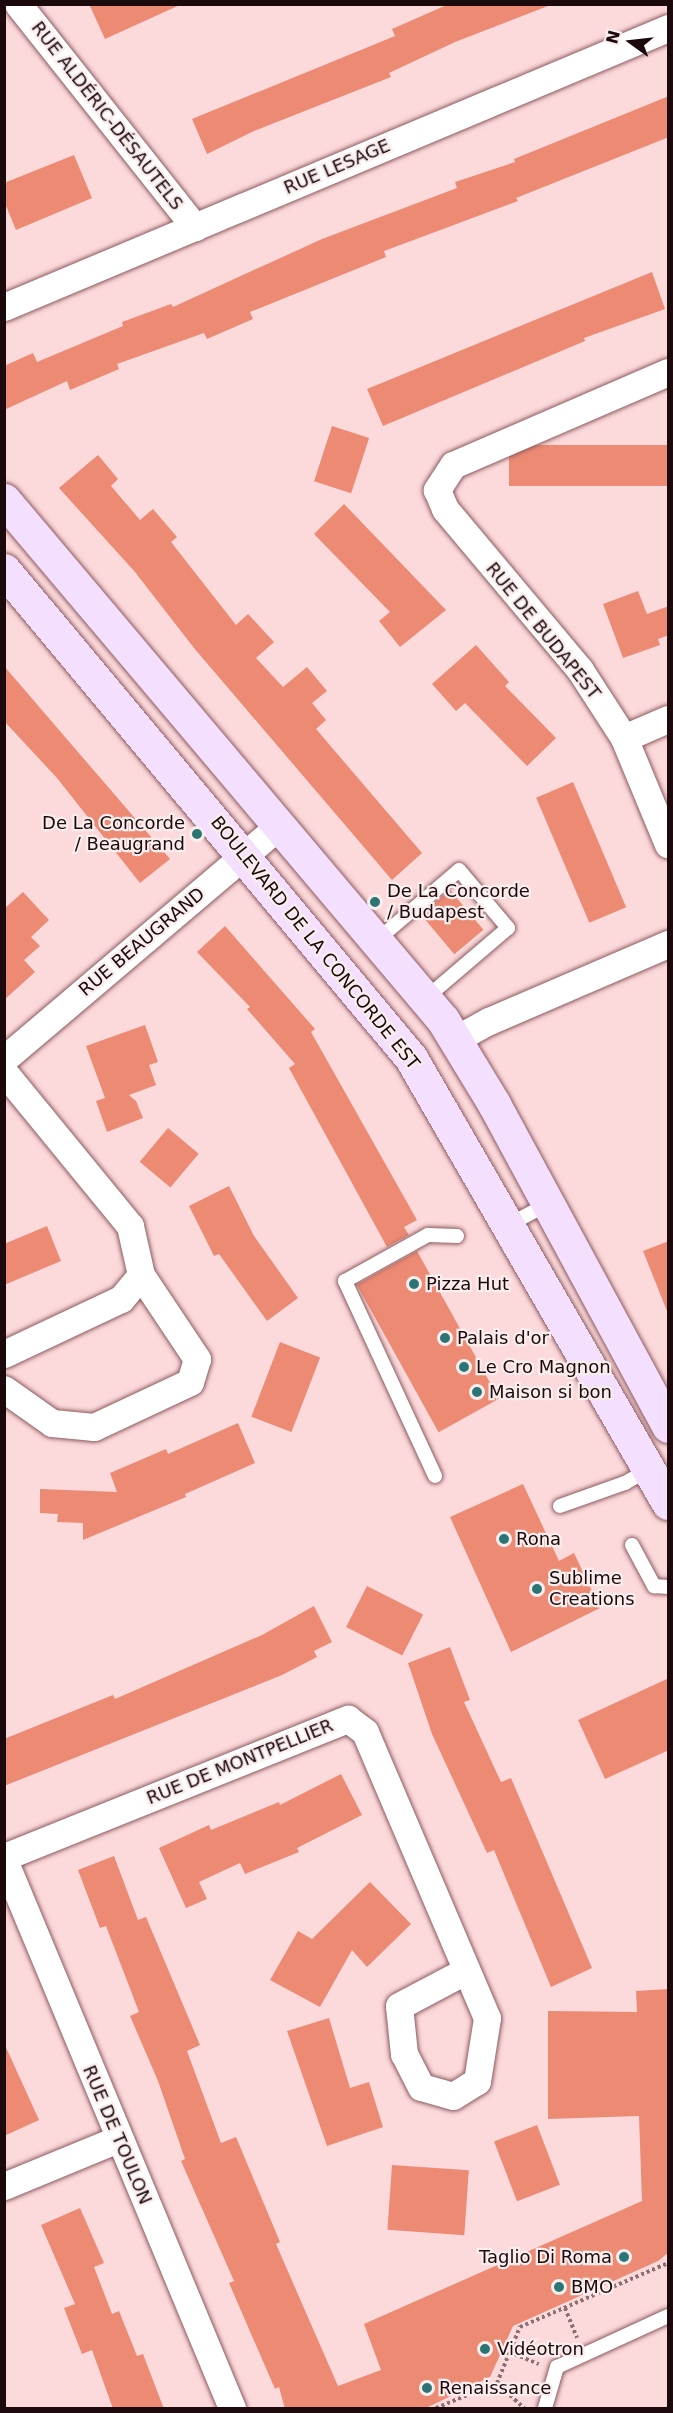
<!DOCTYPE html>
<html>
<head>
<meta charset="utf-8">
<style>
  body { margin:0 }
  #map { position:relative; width:673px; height:2413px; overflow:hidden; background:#fcd9db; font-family:"DejaVu Sans",sans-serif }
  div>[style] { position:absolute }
  .building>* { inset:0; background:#ed8a73; transform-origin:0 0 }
  .path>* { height:4px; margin-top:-2px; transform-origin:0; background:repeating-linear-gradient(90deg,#8b7073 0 3px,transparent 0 6px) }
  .roads { filter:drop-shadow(0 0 2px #8c5b5f) drop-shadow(0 0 2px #8c5b5f) }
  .lane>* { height:14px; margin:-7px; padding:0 7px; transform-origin:7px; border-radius:7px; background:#fff }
  .street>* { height:27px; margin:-13.5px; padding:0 13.5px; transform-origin:13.5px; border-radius:13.5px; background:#fff }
  .secondary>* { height:33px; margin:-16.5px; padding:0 16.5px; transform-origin:16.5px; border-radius:16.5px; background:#f4e0fe }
  .dots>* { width:16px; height:16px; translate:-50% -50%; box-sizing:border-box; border:3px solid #f9eded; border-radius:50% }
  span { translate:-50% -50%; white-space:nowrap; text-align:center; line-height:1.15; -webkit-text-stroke:4.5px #f9eded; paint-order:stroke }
  .street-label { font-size:18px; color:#1c090c }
  .poi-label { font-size:18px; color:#1c090c }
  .right { translate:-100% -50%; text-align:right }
  .left { translate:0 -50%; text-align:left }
  .frame { position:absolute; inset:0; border:6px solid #1c090c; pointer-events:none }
  .north { position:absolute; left:601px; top:12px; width:60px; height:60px; -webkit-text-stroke:4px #f9eded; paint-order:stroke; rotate:285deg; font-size:16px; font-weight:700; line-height:24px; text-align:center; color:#1c090c }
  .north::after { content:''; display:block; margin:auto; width:21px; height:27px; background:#1c090c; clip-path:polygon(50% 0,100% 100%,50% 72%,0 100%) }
</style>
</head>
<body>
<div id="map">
  <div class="building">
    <div style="clip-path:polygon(89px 4px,182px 4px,105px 39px)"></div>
    <div style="clip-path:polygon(449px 4px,548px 6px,455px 42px,389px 73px,391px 77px,254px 131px,207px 154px,192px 119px,395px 36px,392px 29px)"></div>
    <div style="clip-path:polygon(669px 96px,669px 137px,516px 198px,518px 201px,384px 251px,386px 257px,250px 312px,253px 319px,207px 339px,204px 333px,117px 364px,119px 369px,70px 390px,67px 381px,4px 410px,4px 366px,33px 353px,37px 362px,123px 326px,122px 322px,171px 304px,173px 307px,322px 239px,457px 188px,455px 182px,515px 162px,514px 159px)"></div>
    <div style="clip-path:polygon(74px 155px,92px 198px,16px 230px,4px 201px,4px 183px)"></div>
    <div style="clip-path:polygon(652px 272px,665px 309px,584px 338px,585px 341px,383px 426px,367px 389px)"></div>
    <div style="left:332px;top:426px;width:39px;height:58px;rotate:18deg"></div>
    <div style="left:669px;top:445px;width:41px;height:160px;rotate:90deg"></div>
    <div style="clip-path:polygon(98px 455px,118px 479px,111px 486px,140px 520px,153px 509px,177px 537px,171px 542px,236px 625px,248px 614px,274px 642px,256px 658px,283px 687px,307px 667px,327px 691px,312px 703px,326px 720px,316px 729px,422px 853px,392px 880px,194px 648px,135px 572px,59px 488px)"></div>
    <div style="clip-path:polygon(344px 504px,446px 610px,400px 647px,379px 621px,390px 612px,314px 534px)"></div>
    <div style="clip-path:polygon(638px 591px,647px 614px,669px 606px,669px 635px,658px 639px,660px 645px,623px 658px,603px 604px)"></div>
    <div style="clip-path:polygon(476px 645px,509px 682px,505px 686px,556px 738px,527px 766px,465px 703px,456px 711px,432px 684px)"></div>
    <div style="clip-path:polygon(4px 666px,170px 859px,140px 883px,57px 778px,4px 721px)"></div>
    <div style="left:573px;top:782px;width:136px;height:40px;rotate:67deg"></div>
    <div style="left:450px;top:890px;width:52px;height:38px;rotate:50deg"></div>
    <div style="clip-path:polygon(23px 892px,49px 920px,31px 937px,40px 946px,24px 960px,35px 972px,4px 1000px,4px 909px)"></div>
    <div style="clip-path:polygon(225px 926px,315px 1029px,311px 1032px,417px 1220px,404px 1227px,409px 1235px,387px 1247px,289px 1068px,295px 1064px,247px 1009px,250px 1007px,197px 952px)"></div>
    <div style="clip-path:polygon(145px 1025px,158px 1062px,149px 1065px,156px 1085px,129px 1095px,136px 1101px,143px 1118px,107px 1132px,96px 1101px,105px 1098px,86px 1046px)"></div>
    <div style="left:168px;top:1128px;width:40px;height:44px;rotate:40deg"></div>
    <div style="clip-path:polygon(229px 1186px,254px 1236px,298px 1298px,267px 1321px,219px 1254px,214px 1256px,189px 1206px)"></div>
    <div style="clip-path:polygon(47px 1226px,61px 1261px,4px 1285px,4px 1244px)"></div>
    <div style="clip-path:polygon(669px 1241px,669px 1311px,667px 1311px,643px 1251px)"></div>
    <div style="left:417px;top:1251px;width:169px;height:69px;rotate:61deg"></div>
    <div style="left:280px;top:1342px;width:43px;height:80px;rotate:21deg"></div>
    <div style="clip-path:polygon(238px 1423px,255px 1463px,185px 1494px,186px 1497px,83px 1540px,83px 1523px,57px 1522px,58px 1514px,40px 1513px,40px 1489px,117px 1492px,110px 1473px,166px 1449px,168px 1454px)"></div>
    <div style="clip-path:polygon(523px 1484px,559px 1561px,574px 1553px,600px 1608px,511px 1652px,450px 1517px)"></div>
    <div style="left:367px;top:1586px;width:63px;height:46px;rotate:27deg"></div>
    <div style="clip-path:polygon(314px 1606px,332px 1642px,314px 1651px,317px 1657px,282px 1675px,4px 1786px,4px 1739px,113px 1695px,115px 1699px,262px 1635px)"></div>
    <div style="clip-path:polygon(450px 1647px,470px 1700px,464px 1702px,501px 1782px,511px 1778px,592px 1968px,551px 1987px,494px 1850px,487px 1853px,432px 1734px,408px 1663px)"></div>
    <div style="clip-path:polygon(669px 1678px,669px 1750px,605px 1779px,578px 1720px)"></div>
    <div style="clip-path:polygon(341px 1774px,362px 1815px,297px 1848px,299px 1852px,245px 1874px,240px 1863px,199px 1882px,207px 1899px,186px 1908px,159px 1848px,209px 1825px,211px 1830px,279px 1802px,280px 1805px)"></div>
    <div style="clip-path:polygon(114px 1856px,138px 1920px,146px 1917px,200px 2045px,187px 2051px,221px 2143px,236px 2137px,280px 2242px,276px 2244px,338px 2386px,381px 2370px,364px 2324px,642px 2201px,639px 2116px,548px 2119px,548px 2011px,637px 2012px,636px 1991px,669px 1989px,669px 2252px,658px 2261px,513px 2326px,490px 2377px,424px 2409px,285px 2409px,279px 2387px,275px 2389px,229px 2283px,234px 2281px,181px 2161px,185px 2159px,158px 2081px,130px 2016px,139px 2012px,106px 1926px,100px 1928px,78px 1870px)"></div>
    <div style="clip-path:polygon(370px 1882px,411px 1924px,367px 1967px,352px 1950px,320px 2007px,270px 1980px,298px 1931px,312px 1939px)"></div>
    <div style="clip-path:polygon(329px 2018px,350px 2088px,369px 2082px,383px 2127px,327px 2146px,287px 2031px)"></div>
    <div style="clip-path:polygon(4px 2043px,39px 2120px,4px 2136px)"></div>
    <div style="left:537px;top:2125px;width:64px;height:46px;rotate:69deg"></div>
    <div style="left:392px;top:2165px;width:77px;height:65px;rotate:4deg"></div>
    <div style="clip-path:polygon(80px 2208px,104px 2263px,94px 2267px,112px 2314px,119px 2311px,137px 2356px,143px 2354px,164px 2409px,113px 2409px,92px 2350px,82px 2354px,64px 2308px,75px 2304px,41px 2225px)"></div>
  </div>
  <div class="path">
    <div style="left:565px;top:2308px;width:32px;rotate:68deg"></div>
    <div style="left:509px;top:2352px;width:32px;rotate:22deg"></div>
    <div style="left:497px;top:2383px;width:37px;rotate:43deg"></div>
    <div style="left:436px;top:2408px;width:66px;rotate:-22.3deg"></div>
    <div style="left:497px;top:2383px;width:61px;rotate:-67.7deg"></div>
    <div style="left:520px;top:2327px;width:161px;rotate:-23.4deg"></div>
  </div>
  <div class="roads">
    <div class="lane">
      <div style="left:376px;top:941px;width:109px;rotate:-40.5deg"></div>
      <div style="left:459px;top:870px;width:76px;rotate:49.8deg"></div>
      <div style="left:508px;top:928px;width:109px;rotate:139.5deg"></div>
      <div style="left:508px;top:1225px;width:45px;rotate:-27.7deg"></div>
      <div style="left:435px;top:1476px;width:215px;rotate:-114.8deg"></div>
      <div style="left:345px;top:1281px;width:95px;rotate:-29deg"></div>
      <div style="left:428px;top:1235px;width:29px;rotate:2deg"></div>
      <div style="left:560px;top:1506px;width:69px;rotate:-19.5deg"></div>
      <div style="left:625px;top:1483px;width:28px;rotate:-30deg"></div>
      <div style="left:632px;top:1545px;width:47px;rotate:61.8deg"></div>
      <div style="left:654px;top:1586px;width:14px;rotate:4deg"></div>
      <div style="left:545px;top:2408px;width:43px;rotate:-73.7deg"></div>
      <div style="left:557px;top:2367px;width:122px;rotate:-24.7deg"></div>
    </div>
    <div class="street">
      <div style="left:18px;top:4px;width:285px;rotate:51.6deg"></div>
      <div style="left:4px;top:307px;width:720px;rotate:-22.79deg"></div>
      <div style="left:668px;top:372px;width:234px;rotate:156.6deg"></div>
      <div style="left:453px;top:465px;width:30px;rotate:123deg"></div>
      <div style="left:437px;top:490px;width:21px;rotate:67deg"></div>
      <div style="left:445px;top:509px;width:210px;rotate:50deg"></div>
      <div style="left:580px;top:670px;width:81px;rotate:57.1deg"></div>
      <div style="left:624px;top:738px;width:115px;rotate:67.5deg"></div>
      <div style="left:624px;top:738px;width:48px;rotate:-23.4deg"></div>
      <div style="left:456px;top:1039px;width:38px;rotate:-29deg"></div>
      <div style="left:489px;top:1021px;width:195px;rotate:-23.3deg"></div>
      <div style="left:4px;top:1059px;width:360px;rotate:-40.3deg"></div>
      <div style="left:4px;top:1072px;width:199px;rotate:50.7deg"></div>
      <div style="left:130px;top:1226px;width:50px;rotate:77.3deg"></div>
      <div style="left:141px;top:1275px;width:101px;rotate:56.3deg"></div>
      <div style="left:197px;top:1359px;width:24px;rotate:107deg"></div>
      <div style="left:190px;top:1382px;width:106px;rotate:154.9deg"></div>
      <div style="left:94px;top:1427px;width:42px;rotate:-174.6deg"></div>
      <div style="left:52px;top:1423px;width:59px;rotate:-144.7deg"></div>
      <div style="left:4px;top:1354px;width:129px;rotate:-25.2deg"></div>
      <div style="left:121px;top:1299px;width:31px;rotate:-50deg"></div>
      <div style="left:4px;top:1857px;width:371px;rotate:-21.9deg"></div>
      <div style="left:348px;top:1719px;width:21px;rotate:37deg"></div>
      <div style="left:365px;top:1732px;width:311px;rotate:66.9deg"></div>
      <div style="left:487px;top:2018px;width:64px;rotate:99deg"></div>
      <div style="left:477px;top:2081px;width:28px;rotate:148deg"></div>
      <div style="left:453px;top:2096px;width:33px;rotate:-164deg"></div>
      <div style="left:421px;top:2087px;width:37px;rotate:-117deg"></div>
      <div style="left:404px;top:2054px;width:48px;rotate:-95.9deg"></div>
      <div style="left:399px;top:2006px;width:75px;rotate:-27.9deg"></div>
      <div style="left:4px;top:1860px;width:594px;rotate:67.41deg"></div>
      <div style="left:4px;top:2186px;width:123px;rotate:-22.4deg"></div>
    </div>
    <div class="secondary">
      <div style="left:4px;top:500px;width:681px;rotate:49.83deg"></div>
      <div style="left:443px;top:1020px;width:98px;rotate:58.7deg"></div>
      <div style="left:494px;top:1104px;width:366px;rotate:61.6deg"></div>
      <div style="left:4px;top:570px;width:635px;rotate:50.17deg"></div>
      <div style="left:411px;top:1058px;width:514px;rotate:59.99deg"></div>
    </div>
  </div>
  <div class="dots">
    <div style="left:197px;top:834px;background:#2b7574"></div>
    <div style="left:375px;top:902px;background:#2b7574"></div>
    <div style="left:414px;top:1284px;background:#2b7574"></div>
    <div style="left:445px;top:1338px;background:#2b7574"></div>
    <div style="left:464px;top:1367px;background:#2b7574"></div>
    <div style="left:477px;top:1392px;background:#2b7574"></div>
    <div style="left:504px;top:1539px;background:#2b7574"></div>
    <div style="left:537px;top:1589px;background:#2b7574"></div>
    <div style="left:624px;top:2257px;background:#2b7574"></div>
    <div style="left:559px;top:2287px;background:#2b7574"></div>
    <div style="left:485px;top:2349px;background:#2b7574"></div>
    <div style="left:427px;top:2388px;background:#2b7574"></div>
  </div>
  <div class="street-label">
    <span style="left:107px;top:116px;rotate:52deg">RUE ALDÉRIC-DÉSAUTELS</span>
    <span style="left:337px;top:167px;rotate:-23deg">RUE LESAGE</span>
    <span style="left:543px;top:631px;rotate:51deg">RUE DE BUDAPEST</span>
    <span style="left:142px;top:942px;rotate:-40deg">RUE BEAUGRAND</span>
    <span style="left:315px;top:943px;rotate:51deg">BOULEVARD DE LA CONCORDE EST</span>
    <span style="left:240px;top:1762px;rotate:-22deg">RUE DE MONTPELLIER</span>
    <span style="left:117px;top:2135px;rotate:67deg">RUE DE TOULON</span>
  </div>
  <div class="poi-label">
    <span class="right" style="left:185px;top:834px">De La Concorde<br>/ Beaugrand</span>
    <span class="left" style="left:387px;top:902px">De La Concorde<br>/ Budapest</span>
    <span class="left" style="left:426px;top:1284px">Pizza Hut</span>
    <span class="left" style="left:457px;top:1338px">Palais d'or</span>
    <span class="left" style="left:476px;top:1367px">Le Cro Magnon</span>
    <span class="left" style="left:489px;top:1392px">Maison si bon</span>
    <span class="left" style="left:516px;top:1539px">Rona</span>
    <span class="left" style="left:549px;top:1589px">Sublime<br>Creations</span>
    <span class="right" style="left:612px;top:2257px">Taglio Di Roma</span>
    <span class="left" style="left:571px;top:2287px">BMO</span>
    <span class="left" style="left:497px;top:2349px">Vidéotron</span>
    <span class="left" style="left:439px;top:2388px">Renaissance</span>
  </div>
  <div class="frame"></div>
  <div class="north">N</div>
</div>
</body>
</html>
